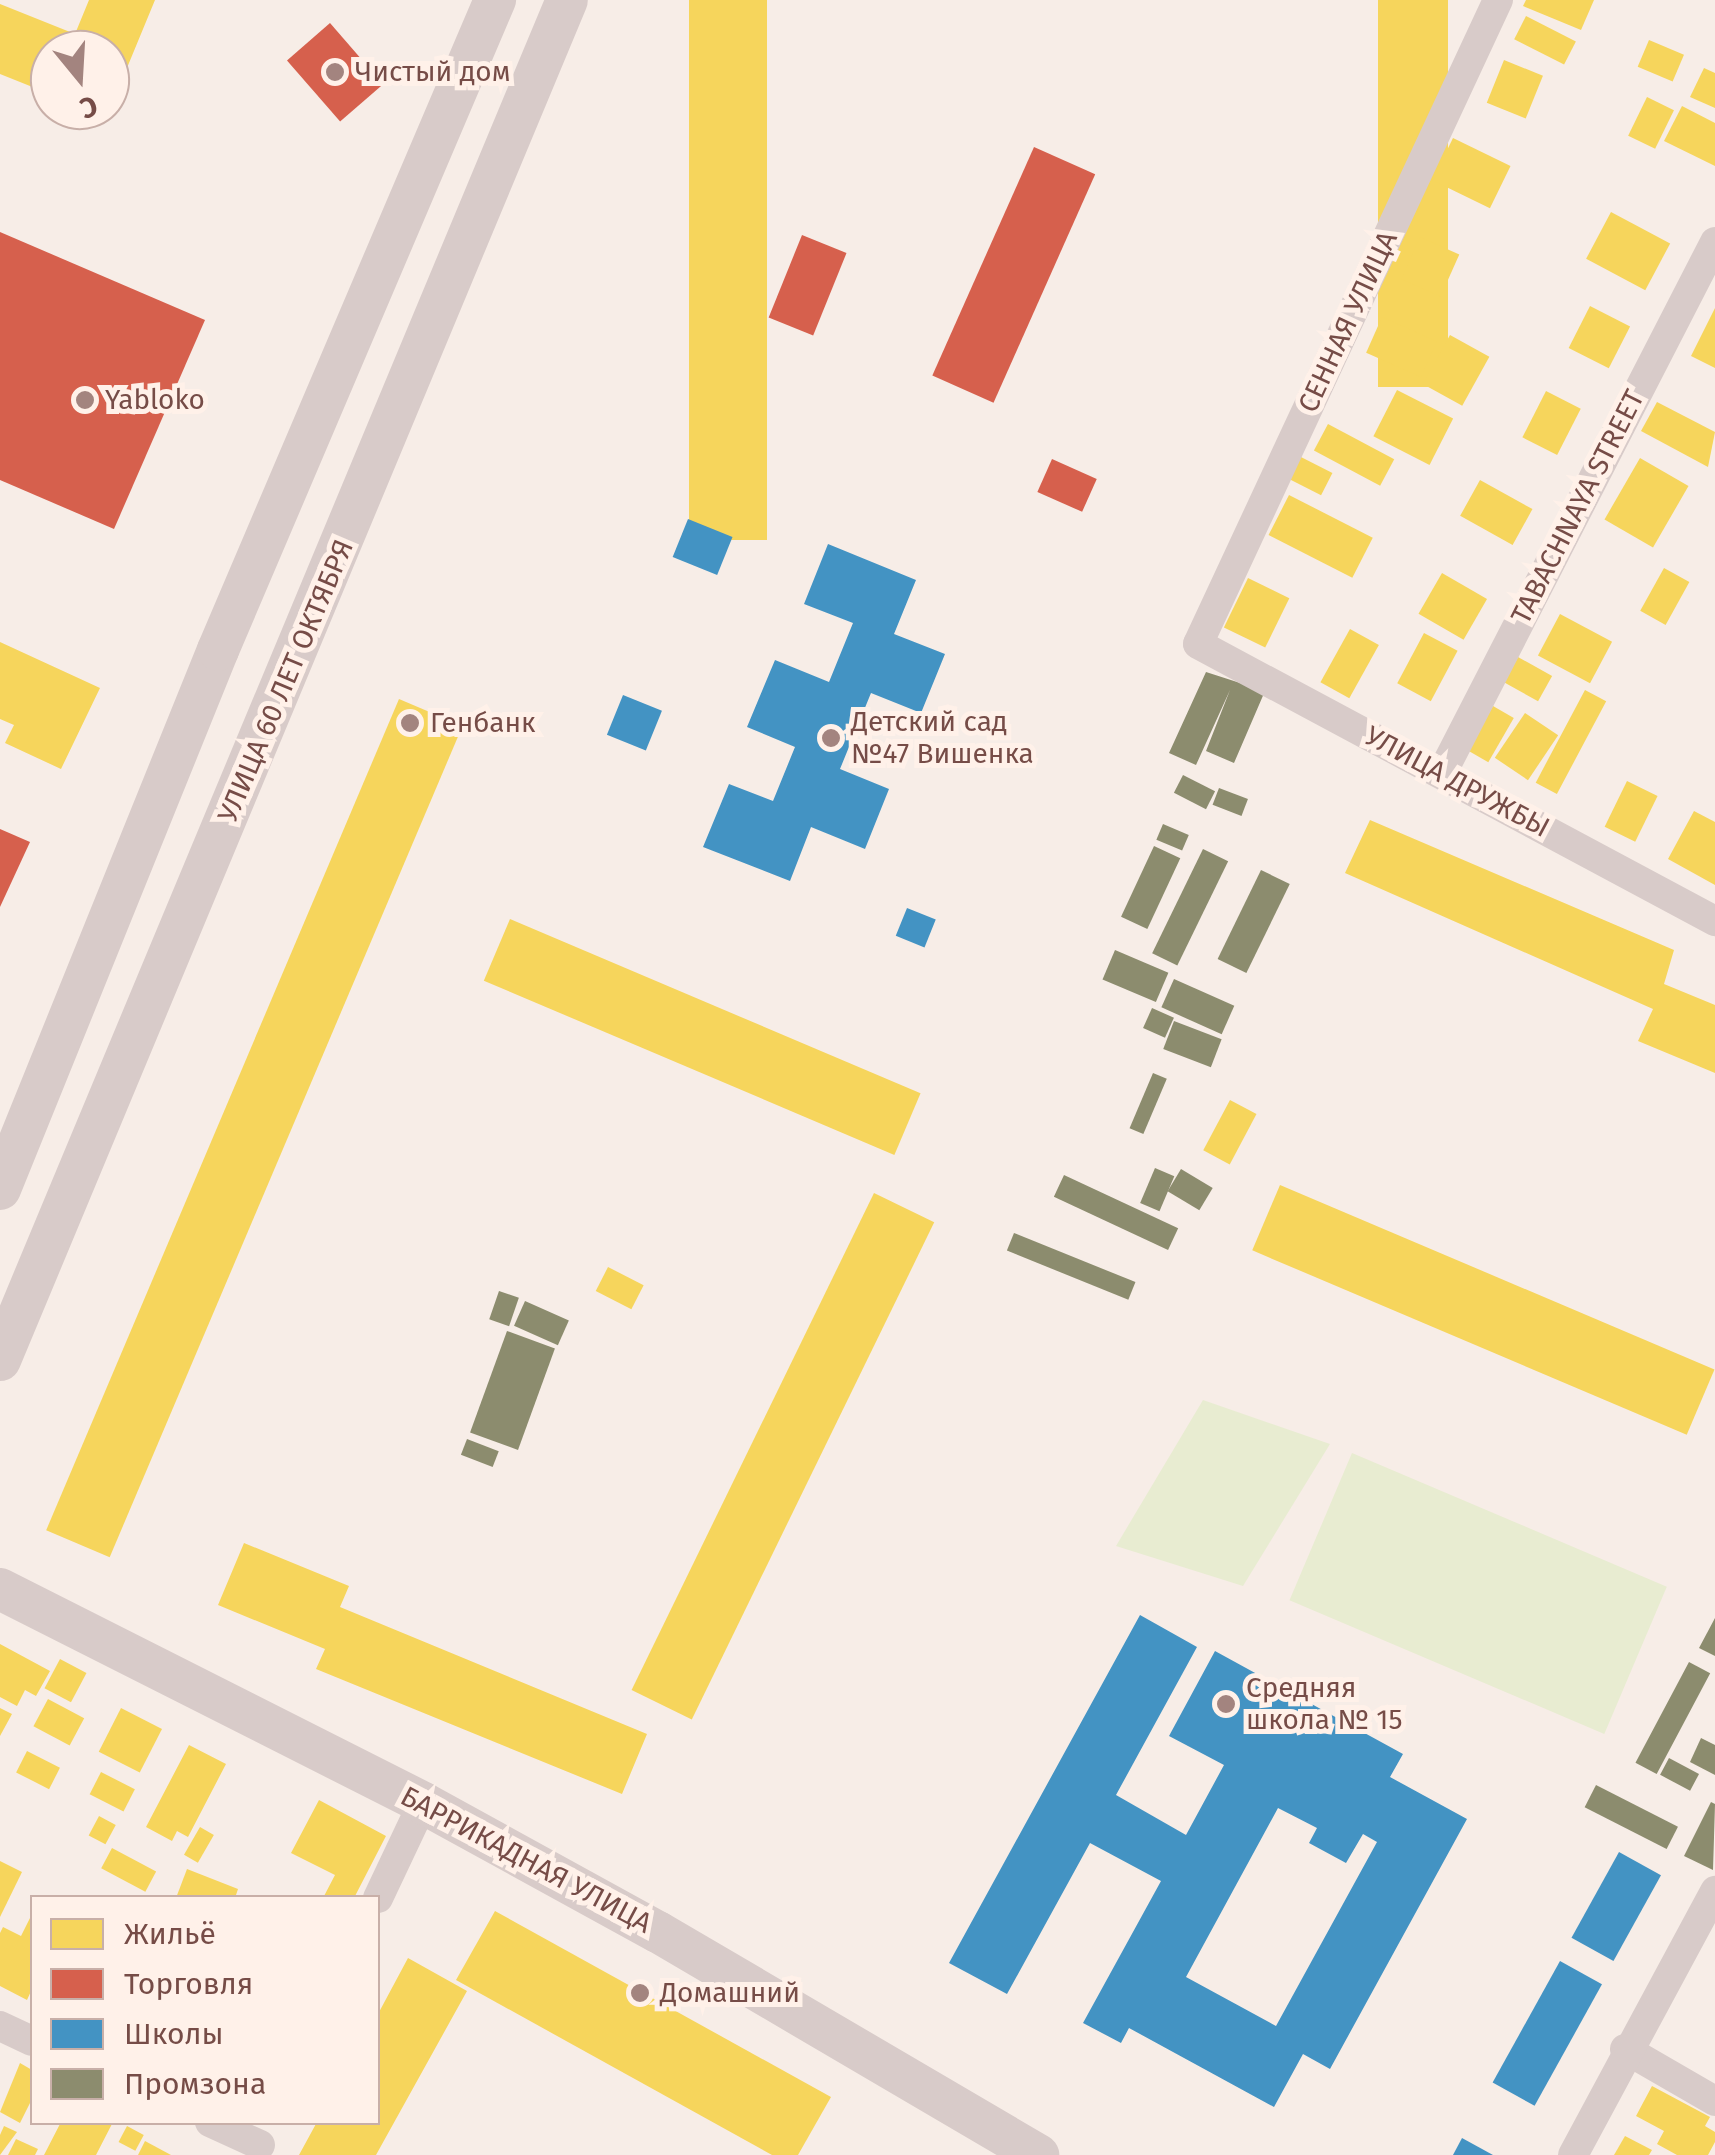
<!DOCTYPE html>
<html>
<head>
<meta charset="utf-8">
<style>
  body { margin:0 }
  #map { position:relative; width:1715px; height:2155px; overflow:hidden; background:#f7ede7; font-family:"Fira Sans",sans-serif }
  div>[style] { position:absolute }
  .green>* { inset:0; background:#e8ecd1; transform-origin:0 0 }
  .homes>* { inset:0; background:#f6d55c; transform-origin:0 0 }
  .shops>* { inset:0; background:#d6604d; transform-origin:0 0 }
  .schools>* { inset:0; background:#4393c3; transform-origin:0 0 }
  .industry>* { inset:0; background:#8c8c6e; transform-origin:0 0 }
  .street>* { height:30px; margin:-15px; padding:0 15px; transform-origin:15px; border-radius:15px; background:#d8cbc9 }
  .secondary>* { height:42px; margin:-21px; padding:0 21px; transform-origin:21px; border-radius:21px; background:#d8cbc9 }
  .dots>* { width:28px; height:28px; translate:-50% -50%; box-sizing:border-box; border:5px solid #fff1e9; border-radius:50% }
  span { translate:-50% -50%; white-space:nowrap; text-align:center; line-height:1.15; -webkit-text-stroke:10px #fff1e9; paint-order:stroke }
  .poi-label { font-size:28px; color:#764c47 }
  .left { translate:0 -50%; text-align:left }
  .street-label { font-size:28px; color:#764c47 }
  .legend { position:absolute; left:30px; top:1895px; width:350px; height:230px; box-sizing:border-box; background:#fff1e9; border:2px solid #c8afa8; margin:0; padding:12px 18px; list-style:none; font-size:30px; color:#764c47 }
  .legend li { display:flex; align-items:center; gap:20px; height:50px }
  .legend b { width:50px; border:2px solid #c8afa8 }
  .north { position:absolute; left:30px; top:30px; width:100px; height:100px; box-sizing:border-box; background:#fff1e9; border:2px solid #c8afa8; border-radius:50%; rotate:162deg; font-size:28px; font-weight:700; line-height:40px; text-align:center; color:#764c47 }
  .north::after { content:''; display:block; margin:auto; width:35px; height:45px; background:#a3847f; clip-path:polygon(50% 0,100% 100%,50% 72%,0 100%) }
</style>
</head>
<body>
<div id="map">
  <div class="green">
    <div style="clip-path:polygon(1203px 1400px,1330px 1444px,1243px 1586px,1116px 1546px)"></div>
    <div style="left:1352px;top:1453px;width:342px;height:160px;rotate:23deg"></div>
  </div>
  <div class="homes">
    <div style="clip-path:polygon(89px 0,155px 0,110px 109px,110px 50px,50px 50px,50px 94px,0 74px,0 4px,75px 34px)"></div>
    <div style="left:689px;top:0;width:78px;height:540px"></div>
    <div style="left:1378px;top:0;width:70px;height:387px"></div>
    <div style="clip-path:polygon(1526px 0,1594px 0,1581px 30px,1523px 6px)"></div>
    <div style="left:1526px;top:16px;width:56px;height:26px;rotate:27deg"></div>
    <div style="left:1649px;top:40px;width:38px;height:29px;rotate:23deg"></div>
    <div style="left:1504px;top:60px;width:42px;height:46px;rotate:22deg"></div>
    <div style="clip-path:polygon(1704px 68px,1715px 73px,1715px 108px,1690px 97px)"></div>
    <div style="left:1647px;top:97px;width:30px;height:43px;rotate:26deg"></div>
    <div style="clip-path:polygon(1682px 106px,1715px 123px,1715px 166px,1664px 141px)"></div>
    <div style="left:1453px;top:138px;width:64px;height:47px;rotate:26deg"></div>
    <div style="left:1611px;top:212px;width:67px;height:53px;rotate:28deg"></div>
    <div style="left:1420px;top:237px;width:43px;height:46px;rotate:24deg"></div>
    <div style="left:1590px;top:306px;width:45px;height:47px;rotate:27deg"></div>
    <div style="clip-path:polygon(1715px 308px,1715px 368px,1691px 356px)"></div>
    <div style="left:1382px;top:317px;width:60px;height:39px;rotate:24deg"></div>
    <div style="left:1450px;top:335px;width:45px;height:56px;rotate:29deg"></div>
    <div style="left:1397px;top:390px;width:63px;height:52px;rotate:27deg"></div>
    <div style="left:1546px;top:391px;width:39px;height:52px;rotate:27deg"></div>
    <div style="clip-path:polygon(1657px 402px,1715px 432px,1708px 467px,1641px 431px)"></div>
    <div style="left:1328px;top:424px;width:75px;height:30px;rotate:28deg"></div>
    <div style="left:1295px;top:454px;width:42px;height:25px;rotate:27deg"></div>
    <div style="left:1640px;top:458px;width:56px;height:71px;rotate:30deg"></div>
    <div style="left:1480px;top:480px;width:60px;height:41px;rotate:29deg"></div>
    <div style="left:1289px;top:495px;width:94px;height:45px;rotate:27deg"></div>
    <div style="left:1664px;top:568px;width:29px;height:49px;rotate:29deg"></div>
    <div style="left:1442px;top:573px;width:52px;height:47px;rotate:30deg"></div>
    <div style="left:1248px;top:578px;width:46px;height:55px;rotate:26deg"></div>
    <div style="left:1560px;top:614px;width:59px;height:47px;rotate:28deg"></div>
    <div style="left:1350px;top:629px;width:33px;height:61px;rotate:29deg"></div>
    <div style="left:1424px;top:633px;width:38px;height:57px;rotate:28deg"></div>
    <div style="clip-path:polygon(0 642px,100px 688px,61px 769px,5px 743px,14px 725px,0 719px)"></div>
    <div style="left:1518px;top:657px;width:39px;height:29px;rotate:29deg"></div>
    <div style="left:1585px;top:690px;width:24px;height:105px;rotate:28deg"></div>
    <div style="left:399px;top:699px;width:69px;height:903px;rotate:23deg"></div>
    <div style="left:1493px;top:706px;width:24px;height:51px;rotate:30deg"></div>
    <div style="left:1525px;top:713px;width:40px;height:54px;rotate:34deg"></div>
    <div style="left:1627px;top:781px;width:34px;height:51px;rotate:26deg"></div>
    <div style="clip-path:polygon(1694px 811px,1715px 822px,1715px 885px,1668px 859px)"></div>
    <div style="clip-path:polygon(1370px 820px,1674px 950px,1664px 984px,1715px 1005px,1715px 1073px,1638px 1041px,1653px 1009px,1345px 873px)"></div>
    <div style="left:510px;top:919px;width:446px;height:67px;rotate:23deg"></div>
    <div style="left:1230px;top:1100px;width:30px;height:57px;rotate:28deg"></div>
    <div style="left:1280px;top:1185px;width:472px;height:71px;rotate:23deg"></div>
    <div style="left:874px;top:1193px;width:67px;height:553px;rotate:26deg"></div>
    <div style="left:608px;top:1267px;width:40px;height:27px;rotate:27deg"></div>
    <div style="clip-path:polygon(244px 1543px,349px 1586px,340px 1607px,647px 1734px,622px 1794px,316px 1669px,325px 1649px,218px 1605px)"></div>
    <div style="clip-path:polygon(0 1644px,50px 1671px,36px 1696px,25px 1690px,17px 1706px,0 1697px)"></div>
    <div style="left:60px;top:1659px;width:30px;height:33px;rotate:28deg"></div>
    <div style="left:48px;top:1699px;width:41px;height:31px;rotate:28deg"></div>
    <div style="clip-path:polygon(0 1708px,12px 1714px,0 1736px)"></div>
    <div style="left:121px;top:1708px;width:46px;height:49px;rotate:27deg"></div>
    <div style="clip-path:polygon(189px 1745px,226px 1764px,188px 1837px,177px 1831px,172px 1841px,146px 1827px)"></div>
    <div style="left:27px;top:1751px;width:37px;height:24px;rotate:27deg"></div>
    <div style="left:101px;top:1772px;width:38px;height:25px;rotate:27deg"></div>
    <div style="clip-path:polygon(319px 1800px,386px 1836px,354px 1898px,323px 1898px,335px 1875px,291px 1853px)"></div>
    <div style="left:99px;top:1816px;width:19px;height:22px;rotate:28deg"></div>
    <div style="left:200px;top:1827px;width:16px;height:32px;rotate:30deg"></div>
    <div style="left:112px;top:1848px;width:50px;height:23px;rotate:28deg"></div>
    <div style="clip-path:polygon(0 1861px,22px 1872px,0 1917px)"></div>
    <div style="clip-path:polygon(187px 1869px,238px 1889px,235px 1898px,176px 1898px)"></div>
    <div style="clip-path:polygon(495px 1911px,831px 2097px,798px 2155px,772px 2155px,456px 1980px)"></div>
    <div style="clip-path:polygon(32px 1914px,32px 1989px,27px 2000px,0 1986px,0 1933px,3px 1927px,21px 1936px)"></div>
    <div style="clip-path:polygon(408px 1958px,467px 1991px,376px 2155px,299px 2155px,317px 2122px,378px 2122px,378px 2014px)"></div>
    <div style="clip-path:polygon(20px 2063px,32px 2070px,32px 2099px,20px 2123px,0 2112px)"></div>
    <div style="clip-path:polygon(1652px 2086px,1710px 2117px,1705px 2126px,1715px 2132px,1715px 2142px,1708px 2155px,1677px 2155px,1657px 2144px,1664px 2131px,1636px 2116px)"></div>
    <div style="clip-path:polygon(61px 2122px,75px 2124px,113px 2122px,96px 2155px,44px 2155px)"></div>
    <div style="clip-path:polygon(4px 2126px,17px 2132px,0 2155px,0 2135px)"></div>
    <div style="left:127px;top:2126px;width:19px;height:18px;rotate:28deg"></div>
    <div style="clip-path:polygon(1625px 2136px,1652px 2150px,1649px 2155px,1614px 2155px)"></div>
    <div style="clip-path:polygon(16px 2139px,38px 2149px,35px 2155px,8px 2155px)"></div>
    <div style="clip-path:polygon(145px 2141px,171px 2155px,138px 2155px)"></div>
  </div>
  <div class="shops">
    <div style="left:330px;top:23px;width:81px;height:57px;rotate:49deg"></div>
    <div style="left:1034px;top:147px;width:67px;height:250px;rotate:24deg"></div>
    <div style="clip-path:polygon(0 232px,205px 320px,114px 529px,0 480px)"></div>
    <div style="left:802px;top:235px;width:48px;height:89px;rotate:22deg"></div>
    <div style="left:1052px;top:459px;width:49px;height:36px;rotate:24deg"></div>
    <div style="clip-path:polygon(0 829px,30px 842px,0 907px)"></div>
  </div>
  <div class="schools">
    <div style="left:688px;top:519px;width:48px;height:41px;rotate:22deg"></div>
    <div style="clip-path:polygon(828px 544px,916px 580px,894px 634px,945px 654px,921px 713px,871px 693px,840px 769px,889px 789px,865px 849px,811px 827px,790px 881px,703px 847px,729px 784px,773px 801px,795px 747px,747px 727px,775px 660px,829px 682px,853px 623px,804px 604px)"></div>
    <div style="left:623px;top:695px;width:42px;height:43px;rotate:22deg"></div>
    <div style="left:907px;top:908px;width:31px;height:30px;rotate:22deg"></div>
    <div style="clip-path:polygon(evenodd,1140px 1615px,1197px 1647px,1116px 1795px,1186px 1835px,1224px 1765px,1169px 1736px,1215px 1651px,1403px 1754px,1390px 1777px,1467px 1819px,1330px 2069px,1303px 2054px,1274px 2107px,1129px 2028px,1121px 2043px,1083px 2023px,1161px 1881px,1090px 1843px,1007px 1994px,949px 1963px,1140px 1615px,1278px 1808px,1317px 1828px,1309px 1843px,1346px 1863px,1363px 1834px,1377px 1842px,1276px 2026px,1186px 1977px,1278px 1808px)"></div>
    <div style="left:1619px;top:1852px;width:48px;height:98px;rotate:29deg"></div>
    <div style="left:1560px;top:1961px;width:48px;height:139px;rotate:29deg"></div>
    <div style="clip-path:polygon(1462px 2138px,1493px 2155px,1453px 2155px)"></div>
  </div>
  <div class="industry">
    <div style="clip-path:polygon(1206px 672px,1265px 691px,1234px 763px,1206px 751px,1230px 690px,1196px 765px,1169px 753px)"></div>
    <div style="left:1183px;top:775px;width:36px;height:20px;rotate:27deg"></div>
    <div style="left:1219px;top:788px;width:31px;height:18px;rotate:21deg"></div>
    <div style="left:1163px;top:824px;width:28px;height:17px;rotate:23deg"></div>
    <div style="left:1154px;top:846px;width:29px;height:78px;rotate:25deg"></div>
    <div style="left:1203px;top:849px;width:28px;height:116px;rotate:26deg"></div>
    <div style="left:1261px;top:870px;width:32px;height:99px;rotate:26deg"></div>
    <div style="left:1115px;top:950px;width:58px;height:32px;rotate:23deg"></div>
    <div style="left:1174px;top:979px;width:66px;height:31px;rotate:24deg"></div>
    <div style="left:1152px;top:1008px;width:24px;height:22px;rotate:24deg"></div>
    <div style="left:1174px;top:1021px;width:51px;height:30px;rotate:21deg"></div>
    <div style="left:1153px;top:1073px;width:15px;height:60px;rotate:23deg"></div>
    <div style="left:1155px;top:1168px;width:21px;height:38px;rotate:23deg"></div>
    <div style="left:1181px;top:1169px;width:37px;height:26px;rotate:31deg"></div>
    <div style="left:1064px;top:1175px;width:126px;height:24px;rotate:25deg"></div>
    <div style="left:1014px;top:1233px;width:131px;height:19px;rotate:22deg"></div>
    <div style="left:499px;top:1291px;width:21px;height:30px;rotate:19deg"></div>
    <div style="left:525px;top:1301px;width:48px;height:27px;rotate:24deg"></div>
    <div style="left:507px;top:1331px;width:51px;height:108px;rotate:20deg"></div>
    <div style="left:467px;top:1439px;width:34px;height:17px;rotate:21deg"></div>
    <div style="clip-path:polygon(1715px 1618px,1715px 1656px,1699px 1648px)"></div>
    <div style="left:1689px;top:1662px;width:24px;height:114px;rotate:28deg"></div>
    <div style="clip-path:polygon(1701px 1738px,1715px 1745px,1715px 1775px,1690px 1762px)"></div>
    <div style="left:1669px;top:1758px;width:34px;height:19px;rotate:28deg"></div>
    <div style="left:1596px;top:1785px;width:92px;height:25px;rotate:27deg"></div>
    <div style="clip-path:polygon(1711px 1802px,1715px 1804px,1713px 1870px,1684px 1856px)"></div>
  </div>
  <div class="street">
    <div style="left:1498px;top:0;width:710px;rotate:114.98deg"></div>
    <div style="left:1198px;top:644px;width:587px;rotate:28.18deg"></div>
    <div style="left:1442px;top:773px;width:597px;rotate:-62.79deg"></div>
    <div style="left:378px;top:1898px;width:105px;rotate:-64.7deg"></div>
    <div style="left:0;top:2026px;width:35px;rotate:25deg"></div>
    <div style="left:1625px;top:2049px;width:104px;rotate:30deg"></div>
    <div style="left:210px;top:2122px;width:55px;rotate:24.7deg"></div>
    <div style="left:1573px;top:2155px;width:300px;rotate:-61.7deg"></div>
  </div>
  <div class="secondary">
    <div style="left:0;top:1189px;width:581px;rotate:-67.98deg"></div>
    <div style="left:218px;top:650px;width:707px;rotate:-66.92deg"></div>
    <div style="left:0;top:1360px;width:1473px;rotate:-67.37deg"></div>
    <div style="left:0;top:1589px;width:474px;rotate:26.8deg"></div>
    <div style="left:423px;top:1803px;width:268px;rotate:28.8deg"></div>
    <div style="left:658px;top:1932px;width:441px;rotate:30.4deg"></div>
  </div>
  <div class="dots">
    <div style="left:335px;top:72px;background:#a3847f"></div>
    <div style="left:85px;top:400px;background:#a3847f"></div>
    <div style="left:410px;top:723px;background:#a3847f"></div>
    <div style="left:831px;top:738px;background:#a3847f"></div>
    <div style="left:1226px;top:1704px;background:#a3847f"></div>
    <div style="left:640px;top:1993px;background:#a3847f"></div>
  </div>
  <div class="poi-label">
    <span class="left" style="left:355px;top:72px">Чистый дом</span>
    <span class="left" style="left:105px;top:400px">Yabloko</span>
    <span class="left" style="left:851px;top:738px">Детский сад<br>№47 Вишенка</span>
    <span class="left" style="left:430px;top:723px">Генбанк</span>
    <span class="left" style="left:1246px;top:1704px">Средняя<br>школа № 15</span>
    <span class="left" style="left:660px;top:1993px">Домашний</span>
  </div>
  <div class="street-label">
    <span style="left:1348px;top:322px;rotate:-65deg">СЕННАЯ УЛИЦА</span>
    <span style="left:1578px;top:507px;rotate:-63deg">TABACHNAYA STREET</span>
    <span style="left:286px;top:681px;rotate:-67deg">УЛИЦА 60 ЛЕТ ОКТЯБРЯ</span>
    <span style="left:1457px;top:782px;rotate:28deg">УЛИЦА ДРУЖБЫ</span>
    <span style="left:526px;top:1860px;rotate:28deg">БАРРИКАДНАЯ УЛИЦА</span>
  </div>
  <ul class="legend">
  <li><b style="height:28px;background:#f6d55c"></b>Жильё</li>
  <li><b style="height:28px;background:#d6604d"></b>Торговля</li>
  <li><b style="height:28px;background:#4393c3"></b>Школы</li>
  <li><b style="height:28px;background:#8c8c6e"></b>Промзона</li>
  </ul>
  <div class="north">С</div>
</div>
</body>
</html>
